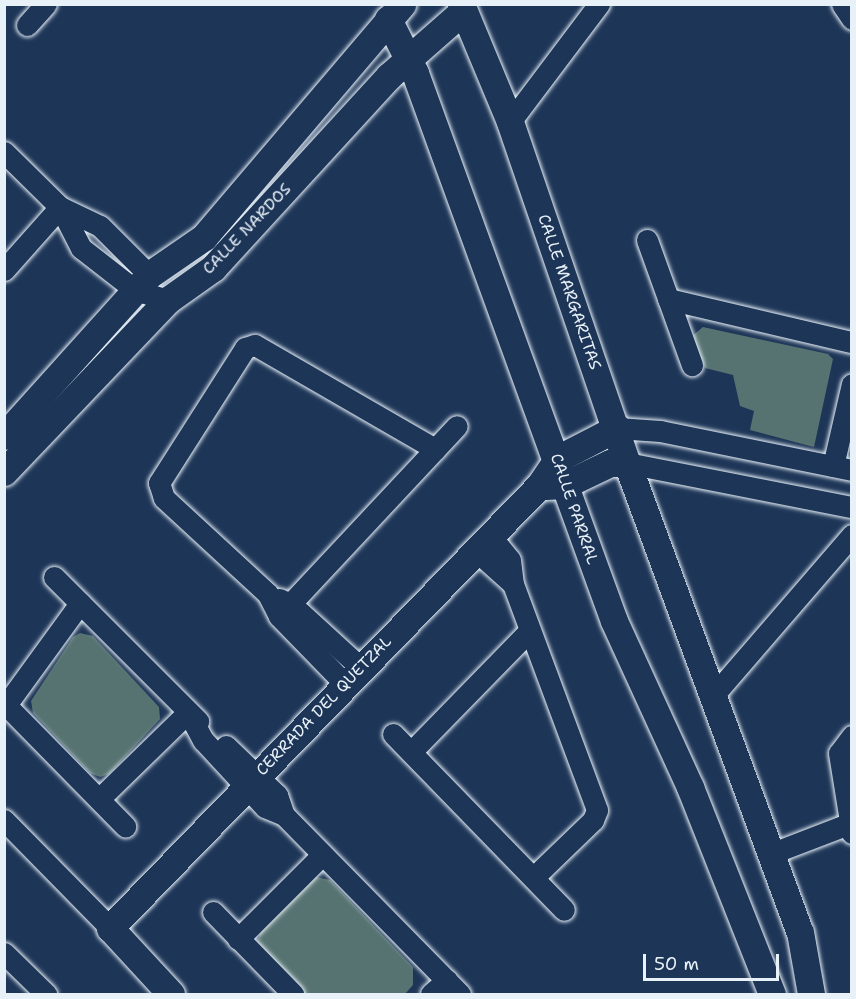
<!DOCTYPE html>
<html>
<head>
<meta charset="utf-8">
<style>
  body { margin:0 }
  #map { position:relative; width:856px; height:999px; overflow:hidden; background:#1d3557; font-family:"Shantell Sans",sans-serif }
  div>[style] { position:absolute }
  .green>* { inset:0; background:#567371 }
  .roads { filter:drop-shadow(0 0 2px #e8f1f8) drop-shadow(0 0 2px #e8f1f8) }
  .minor>* { height:21px; margin:-10.5px; padding:0 10.5px; transform-origin:10.5px; border-radius:10.5px; background:#1d3557 }
  .tertiary>* { height:27px; margin:-13.5px; padding:0 13.5px; transform-origin:13.5px; border-radius:13.5px; background:#1d3557 }
  span { translate:-50% -50%; white-space:nowrap; text-align:center; line-height:1.15; -webkit-text-stroke:4.5px #1d3557; paint-order:stroke }
  .street-label { font-size:16px; color:#e8f1f8 }
  .frame { position:absolute; inset:0; border:6px solid #e8f1f8; pointer-events:none }
  .scale { position:absolute; left:643px; top:954px; width:136px; height:27px; box-sizing:border-box; border:3px solid #e8f1f8; border-top:0; padding-left:8px; font-size:18px; line-height:21px; white-space:nowrap; color:#e8f1f8; -webkit-text-stroke:4px #1d3557; paint-order:stroke }
</style>
</head>
<body>
<div id="map">
  <div class="green">
    <div style="clip-path:polygon(703px 327px,828px 354px,833px 359px,814px 447px,750px 430px,754px 411px,740px 406px,733px 375px,705px 368px,692px 336px)"></div>
    <div style="clip-path:polygon(80px 633px,93px 636px,159px 707px,160px 719px,109px 774px,100px 777px,90px 773px,33px 713px,31px 701px,73px 637px)"></div>
    <div style="clip-path:polygon(311px 876px,330px 880px,413px 967px,413px 985px,405px 994px,303px 994px,260px 951px,257px 942px,262px 930px)"></div>
  </div>
  <div class="roads">
    <div class="minor">
      <div style="left:842px;top:4px;width:18px;rotate:56deg"></div>
      <div style="left:27px;top:25px;width:28px;rotate:-48deg"></div>
      <div style="left:510px;top:122px;width:148px;rotate:-53deg"></div>
      <div style="left:4px;top:152px;width:78px;rotate:44.5deg"></div>
      <div style="left:60px;top:207px;width:44px;rotate:25.4deg"></div>
      <div style="left:100px;top:226px;width:69px;rotate:45deg"></div>
      <div style="left:60px;top:207px;width:46px;rotate:62.9deg"></div>
      <div style="left:81px;top:248px;width:68px;rotate:37.9deg"></div>
      <div style="left:135px;top:290px;width:34px;rotate:17deg"></div>
      <div style="left:647px;top:240px;width:133px;rotate:70.2deg"></div>
      <div style="left:4px;top:270px;width:84px;rotate:-48.4deg"></div>
      <div style="left:668px;top:299px;width:189px;rotate:13.2deg"></div>
      <div style="left:617px;top:428px;width:43px;rotate:4deg"></div>
      <div style="left:660px;top:431px;width:196px;rotate:11.5deg"></div>
      <div style="left:627px;top:463px;width:229px;rotate:11.1deg"></div>
      <div style="left:833px;top:466px;width:84px;rotate:-77deg"></div>
      <div style="left:489px;top:534px;width:33px;rotate:51deg"></div>
      <div style="left:510px;top:560px;width:24px;rotate:83deg"></div>
      <div style="left:513px;top:584px;width:241px;rotate:69.6deg"></div>
      <div style="left:597px;top:810px;width:11px;rotate:112deg"></div>
      <div style="left:593px;top:820px;width:83px;rotate:136deg"></div>
      <div style="left:474px;top:549px;width:52px;rotate:41.9deg"></div>
      <div style="left:54px;top:577px;width:204px;rotate:45deg"></div>
      <div style="left:279px;top:599px;width:13px;rotate:23deg"></div>
      <div style="left:291px;top:604px;width:96px;rotate:42.5deg"></div>
      <div style="left:279px;top:616px;width:260px;rotate:-46.9deg"></div>
      <div style="left:346px;top:685px;width:96px;rotate:-134.2deg"></div>
      <div style="left:279px;top:616px;width:25px;rotate:-117deg"></div>
      <div style="left:268px;top:594px;width:142px;rotate:-137.3deg"></div>
      <div style="left:164px;top:498px;width:16px;rotate:-108deg"></div>
      <div style="left:159px;top:483px;width:160px;rotate:-57.5deg"></div>
      <div style="left:245px;top:348px;width:10px;rotate:-17deg"></div>
      <div style="left:255px;top:345px;width:208px;rotate:30deg"></div>
      <div style="left:712px;top:697px;width:214px;rotate:-49.2deg"></div>
      <div style="left:4px;top:703px;width:173px;rotate:45.5deg"></div>
      <div style="left:6px;top:705px;width:126px;rotate:-54deg"></div>
      <div style="left:188px;top:712px;width:32px;rotate:62deg"></div>
      <div style="left:203px;top:740px;width:91px;rotate:47.2deg"></div>
      <div style="left:265px;top:807px;width:21px;rotate:23deg"></div>
      <div style="left:284px;top:815px;width:251px;rotate:45.5deg"></div>
      <div style="left:393px;top:734px;width:245px;rotate:45.8deg"></div>
      <div style="left:852px;top:736px;width:21px;rotate:127deg"></div>
      <div style="left:839px;top:753px;width:81px;rotate:80.8deg"></div>
      <div style="left:226px;top:746px;width:71px;rotate:43.9deg"></div>
      <div style="left:277px;top:795px;width:21px;rotate:71deg"></div>
      <div style="left:411px;top:752px;width:170px;rotate:-45.7deg"></div>
      <div style="left:99px;top:799px;width:124px;rotate:-44.3deg"></div>
      <div style="left:4px;top:820px;width:151px;rotate:45.5deg"></div>
      <div style="left:770px;top:854px;width:84px;rotate:-21deg"></div>
      <div style="left:213px;top:912px;width:115px;rotate:45.7deg"></div>
      <div style="left:238px;top:939px;width:119px;rotate:-45deg"></div>
      <div style="left:4px;top:953px;width:59px;rotate:44.3deg"></div>
      <div style="left:431px;top:994px;width:21px;rotate:-41deg"></div>
    </div>
    <div class="tertiary">
      <div style="left:461px;top:4px;width:128px;rotate:67.4deg"></div>
      <div style="left:510px;top:122px;width:361px;rotate:71.1deg"></div>
      <div style="left:627px;top:463px;width:500px;rotate:69.8deg"></div>
      <div style="left:800px;top:932px;width:63px;rotate:79.9deg"></div>
      <div style="left:388px;top:19px;width:60px;rotate:63.4deg"></div>
      <div style="left:415px;top:73px;width:583px;rotate:70.04deg"></div>
      <div style="left:614px;top:621px;width:183px;rotate:65.4deg"></div>
      <div style="left:690px;top:787px;width:223px;rotate:68.4deg"></div>
      <div style="left:4px;top:436px;width:217px;rotate:-48deg"></div>
      <div style="left:149px;top:275px;width:67px;rotate:-34.6deg"></div>
      <div style="left:204px;top:237px;width:306px;rotate:-49.6deg"></div>
      <div style="left:4px;top:472px;width:238px;rotate:-46.4deg"></div>
      <div style="left:168px;top:300px;width:55px;rotate:-35.4deg"></div>
      <div style="left:213px;top:268px;width:260px;rotate:-47.5deg"></div>
      <div style="left:389px;top:76px;width:98px;rotate:-41.3deg"></div>
      <div style="left:546px;top:486px;width:18px;rotate:-3deg"></div>
      <div style="left:564px;top:485px;width:51px;rotate:-25.6deg"></div>
      <div style="left:610px;top:463px;width:17px"></div>
      <div style="left:171px;top:994px;width:90px;rotate:-132.7deg"></div>
      <div style="left:110px;top:928px;width:616px;rotate:-45.86deg"></div>
      <div style="left:539px;top:486px;width:32px;rotate:-56deg"></div>
      <div style="left:557px;top:459px;width:68px;rotate:-27.3deg"></div>
    </div>
  </div>
  <div class="street-label">
    <span style="left:247px;top:229px;rotate:-46deg">CALLE NARDOS</span>
    <span style="left:569px;top:292px;rotate:71deg">CALLE MARGARITAS</span>
    <span style="left:574px;top:509px;rotate:71deg">CALLE PARRAL</span>
    <span style="left:324px;top:706px;rotate:-46deg">CERRADA DEL QUETZAL</span>
  </div>
  <div class="frame"></div>
  <div class="scale">50 m</div>
</div>
</body>
</html>
